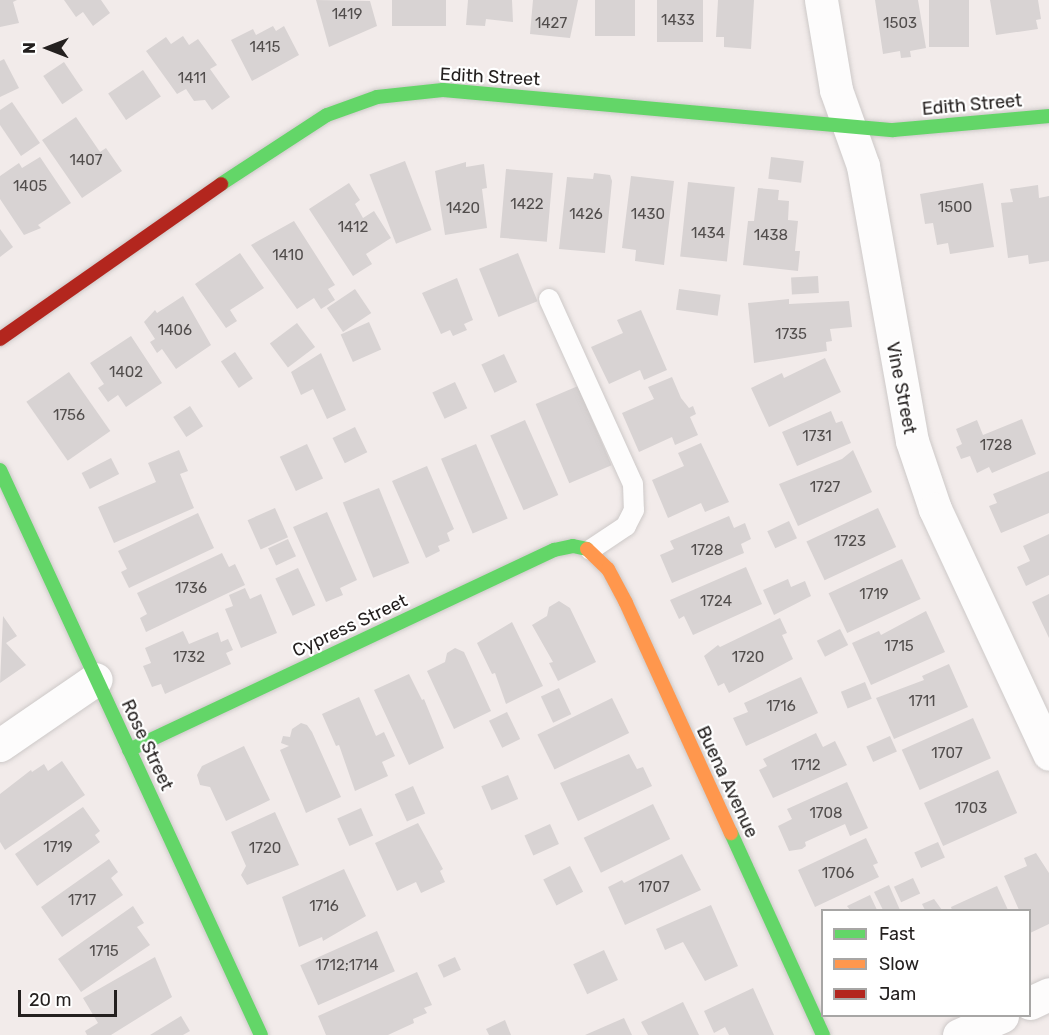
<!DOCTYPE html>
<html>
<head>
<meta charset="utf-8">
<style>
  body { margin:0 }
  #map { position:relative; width:1049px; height:1035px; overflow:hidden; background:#f2ebea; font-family:Rubik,sans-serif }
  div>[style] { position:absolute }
  .building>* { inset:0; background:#d8d3d3; transform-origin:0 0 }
  .roads { filter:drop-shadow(0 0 2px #cdc9c8) drop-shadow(0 0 2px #cdc9c8) }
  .lane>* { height:20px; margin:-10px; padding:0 10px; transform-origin:10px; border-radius:10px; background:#fdfcfc }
  .street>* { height:33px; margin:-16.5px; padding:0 16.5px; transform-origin:16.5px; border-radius:16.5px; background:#fdfcfc }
  .fast>* { height:14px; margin:-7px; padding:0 7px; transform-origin:7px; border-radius:7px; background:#63d668 }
  .slow>* { height:14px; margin:-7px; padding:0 7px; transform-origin:7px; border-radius:7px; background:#ff974d }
  .jam>* { height:14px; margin:-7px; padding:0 7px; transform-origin:7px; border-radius:7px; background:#b3261e }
  span { translate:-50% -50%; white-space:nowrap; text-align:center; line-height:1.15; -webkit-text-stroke:4.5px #fff; paint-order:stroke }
  .number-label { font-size:15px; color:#524e4d }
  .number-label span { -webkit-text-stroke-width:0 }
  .street-label { font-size:18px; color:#24201f }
  .legend { position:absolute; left:821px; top:909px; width:210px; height:108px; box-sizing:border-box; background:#fff; border:2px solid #a7a6a5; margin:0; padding:8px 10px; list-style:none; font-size:18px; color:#24201f }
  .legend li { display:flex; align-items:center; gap:12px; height:30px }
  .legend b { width:30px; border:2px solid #a7a6a5 }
  .north { position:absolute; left:18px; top:18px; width:60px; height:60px; -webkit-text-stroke:4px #fff; paint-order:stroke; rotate:270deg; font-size:16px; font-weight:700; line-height:24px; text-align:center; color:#24201f }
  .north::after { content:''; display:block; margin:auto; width:21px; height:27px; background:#24201f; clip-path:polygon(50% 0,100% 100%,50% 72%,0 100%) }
  .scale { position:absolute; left:18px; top:990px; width:99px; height:27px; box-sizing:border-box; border:3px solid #24201f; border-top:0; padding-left:8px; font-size:18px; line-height:21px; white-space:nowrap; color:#24201f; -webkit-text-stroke:4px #fff; paint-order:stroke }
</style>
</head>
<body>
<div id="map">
  <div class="building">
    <div style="clip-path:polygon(0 0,17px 0,13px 2px,19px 23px,0 27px)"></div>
    <div style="clip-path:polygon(64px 0,101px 0,110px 13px,93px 26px,83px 12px,76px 17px)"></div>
    <div style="clip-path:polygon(316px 0,370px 1px,377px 26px,329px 47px)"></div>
    <div style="left:392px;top:0;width:54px;height:26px"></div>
    <div style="clip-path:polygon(468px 0,512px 0,513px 22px,486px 19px,485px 26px,466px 25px)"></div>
    <div style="clip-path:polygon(533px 0,578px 0,570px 38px,530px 34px)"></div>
    <div style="left:595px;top:0;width:40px;height:36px"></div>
    <div style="left:657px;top:0;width:46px;height:42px"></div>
    <div style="clip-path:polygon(718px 0,754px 0,751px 49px,724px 47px,724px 37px,716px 37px)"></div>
    <div style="clip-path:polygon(875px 0,918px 0,926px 48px,910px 51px,911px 57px,901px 58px,900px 51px,883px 54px)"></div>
    <div style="left:929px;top:0;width:40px;height:47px"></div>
    <div style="clip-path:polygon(990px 0,1038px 0,1041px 19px,1036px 20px,1038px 29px,996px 35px)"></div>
    <div style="clip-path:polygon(273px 26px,276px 31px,284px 26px,299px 55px,252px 81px,231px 40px,253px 29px,256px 35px)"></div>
    <div style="clip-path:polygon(183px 36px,189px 45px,198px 39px,217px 65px,210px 69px,230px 97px,212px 110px,205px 100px,194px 101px,186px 89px,177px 94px,146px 51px,166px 37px,171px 44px)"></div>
    <div style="clip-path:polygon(4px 59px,19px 88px,0 97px,0 61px)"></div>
    <div style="left:64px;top:62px;width:34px;height:25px;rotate:56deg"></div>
    <div style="left:143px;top:70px;width:32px;height:42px;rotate:56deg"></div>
    <div style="clip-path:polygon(12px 102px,40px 143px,21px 156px,0 125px,0 110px)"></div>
    <div style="clip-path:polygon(76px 117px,100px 152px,106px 148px,122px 171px,82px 198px,42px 140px)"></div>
    <div style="clip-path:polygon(40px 157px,71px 203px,38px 225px,41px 228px,24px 235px,0 199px,0 176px,19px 163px,22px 168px)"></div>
    <div style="left:771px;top:157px;width:33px;height:22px;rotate:7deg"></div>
    <div style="left:405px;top:161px;width:74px;height:38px;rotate:69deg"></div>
    <div style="clip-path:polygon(466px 162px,466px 167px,484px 164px,487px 188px,482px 189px,487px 228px,445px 235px,435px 171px)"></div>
    <div style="left:506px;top:169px;width:47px;height:69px;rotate:5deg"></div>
    <div style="clip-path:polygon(594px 173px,610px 175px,612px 181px,605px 253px,559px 249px,567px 177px,593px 179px)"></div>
    <div style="clip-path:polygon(631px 176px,674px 181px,664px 265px,635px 261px,636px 250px,622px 248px)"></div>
    <div style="left:688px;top:182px;width:47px;height:75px;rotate:6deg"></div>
    <div style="clip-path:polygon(349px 183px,360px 200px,355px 204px,363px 218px,374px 211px,391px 238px,366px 254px,372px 264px,353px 276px,309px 209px)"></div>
    <div style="clip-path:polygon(983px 183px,994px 247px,950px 254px,948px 243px,937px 245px,933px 223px,925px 224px,920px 194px)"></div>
    <div style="clip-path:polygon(1038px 185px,1039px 198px,1049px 196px,1049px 261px,1029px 264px,1028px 255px,1008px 258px,1001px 203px,1013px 202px,1010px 189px)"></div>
    <div style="clip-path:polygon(758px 188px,779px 190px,778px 200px,789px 201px,788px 220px,798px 221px,795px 251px,800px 251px,798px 271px,743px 265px,748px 221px,754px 221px)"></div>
    <div style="clip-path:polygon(294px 221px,335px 285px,328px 289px,335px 300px,321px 309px,314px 298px,297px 309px,251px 245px)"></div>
    <div style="clip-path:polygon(0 229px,13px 247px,0 257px)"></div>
    <div style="clip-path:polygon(240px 253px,264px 288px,230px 310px,237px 321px,226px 328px,195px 284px)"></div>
    <div style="left:518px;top:253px;width:52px;height:42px;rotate:68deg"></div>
    <div style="left:818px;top:276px;width:17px;height:27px;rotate:87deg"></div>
    <div style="clip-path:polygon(457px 278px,473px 320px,464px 324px,467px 330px,453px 336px,450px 330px,441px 334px,422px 293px)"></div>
    <div style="left:355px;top:289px;width:29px;height:34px;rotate:56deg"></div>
    <div style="left:679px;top:289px;width:42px;height:21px;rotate:8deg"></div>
    <div style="clip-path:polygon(183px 296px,211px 345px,176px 369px,162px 349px,157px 353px,150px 342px,155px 339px,144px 322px,155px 310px,157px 313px)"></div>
    <div style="clip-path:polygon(789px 299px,789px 304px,849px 301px,852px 327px,830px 329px,832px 341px,826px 342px,827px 351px,754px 363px,748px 303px)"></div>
    <div style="clip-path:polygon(641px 310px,667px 370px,644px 380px,640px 370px,609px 384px,591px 347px,623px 333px,617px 320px)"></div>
    <div style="left:369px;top:322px;width:30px;height:31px;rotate:66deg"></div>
    <div style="left:297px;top:323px;width:30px;height:34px;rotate:53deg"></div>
    <div style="clip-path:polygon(131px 336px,162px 383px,126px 407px,118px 395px,108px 402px,98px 388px,104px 384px,90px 363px)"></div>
    <div style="left:235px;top:352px;width:32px;height:17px;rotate:56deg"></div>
    <div style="clip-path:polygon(321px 353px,346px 410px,327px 419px,313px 389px,301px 395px,291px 372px)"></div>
    <div style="left:504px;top:354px;width:31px;height:25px;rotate:65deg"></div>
    <div style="clip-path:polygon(825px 358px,841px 392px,769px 427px,751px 388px,782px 373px,784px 378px)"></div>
    <div style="left:69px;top:372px;width:72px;height:52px;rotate:55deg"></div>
    <div style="clip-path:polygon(672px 377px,681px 398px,689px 408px,693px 406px,696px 414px,690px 417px,698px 435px,675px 445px,672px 437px,639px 452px,622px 413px,654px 399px,648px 387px)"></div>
    <div style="left:455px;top:382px;width:29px;height:25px;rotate:65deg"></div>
    <div style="left:578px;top:386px;width:86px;height:46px;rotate:67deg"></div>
    <div style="left:190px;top:406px;width:24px;height:20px;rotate:57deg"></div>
    <div style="clip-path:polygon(831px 411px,836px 423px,842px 421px,851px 443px,797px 466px,782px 432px)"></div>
    <div style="clip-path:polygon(1022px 419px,1036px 454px,992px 473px,989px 467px,977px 473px,970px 456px,961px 459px,956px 447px,962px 444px,956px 429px,977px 420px,983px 435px)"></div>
    <div style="left:525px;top:420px;width:82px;height:38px;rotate:66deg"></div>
    <div style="left:355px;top:427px;width:28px;height:25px;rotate:64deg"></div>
    <div style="clip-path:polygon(701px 443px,729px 502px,705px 512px,701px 503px,668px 518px,652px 480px,684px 466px,678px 453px)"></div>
    <div style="left:307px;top:444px;width:38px;height:30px;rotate:65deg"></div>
    <div style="left:476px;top:444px;width:81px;height:38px;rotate:67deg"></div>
    <div style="clip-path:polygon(179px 450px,188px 471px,180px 474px,194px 508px,114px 543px,98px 507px,156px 482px,148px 463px)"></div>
    <div style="clip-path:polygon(853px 450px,872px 492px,798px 526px,779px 484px,842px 459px)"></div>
    <div style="left:111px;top:458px;width:18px;height:33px;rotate:63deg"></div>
    <div style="clip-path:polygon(427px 466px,454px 529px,447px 533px,450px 541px,438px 546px,440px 551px,426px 558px,392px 481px)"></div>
    <div style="clip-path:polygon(1049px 471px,1049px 513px,1001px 533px,989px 506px,997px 503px,993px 494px)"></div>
    <div style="left:379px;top:488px;width:81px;height:39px;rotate:68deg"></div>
    <div style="left:275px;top:508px;width:32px;height:30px;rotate:66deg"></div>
    <div style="left:878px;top:508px;width:43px;height:79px;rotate:65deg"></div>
    <div style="clip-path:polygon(327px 512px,357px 580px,340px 588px,343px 595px,326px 602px,293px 527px)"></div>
    <div style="clip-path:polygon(198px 513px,214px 548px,129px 588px,121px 572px,127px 569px,118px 551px)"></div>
    <div style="clip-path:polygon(729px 516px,734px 528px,745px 523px,751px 539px,741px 544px,744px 553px,672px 583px,660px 555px,674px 549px,670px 541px)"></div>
    <div style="left:789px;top:521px;width:19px;height:24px;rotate:65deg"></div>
    <div style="clip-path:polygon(1049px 534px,1049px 575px,1026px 586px,1017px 567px,1030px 561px,1023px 546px)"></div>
    <div style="left:288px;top:539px;width:19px;height:22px;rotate:65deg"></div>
    <div style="clip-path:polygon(222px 553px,229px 567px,235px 564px,245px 585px,146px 632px,140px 618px,147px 614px,137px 593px)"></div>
    <div style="left:902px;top:559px;width:44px;height:81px;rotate:65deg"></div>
    <div style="clip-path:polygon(746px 567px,762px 604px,693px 635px,684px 616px,679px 619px,670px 600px)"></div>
    <div style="left:298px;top:568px;width:41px;height:25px;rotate:65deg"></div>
    <div style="clip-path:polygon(788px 579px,791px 587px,805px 581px,811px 596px,774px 615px,763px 590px)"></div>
    <div style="clip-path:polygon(245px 588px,250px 599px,261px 594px,277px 633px,241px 648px,225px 609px,233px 606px,229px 595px)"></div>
    <div style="clip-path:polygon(1049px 594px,1049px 638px,1032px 602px)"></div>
    <div style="clip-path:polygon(559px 601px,570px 608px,596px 662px,558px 681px,549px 663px,553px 662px,532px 625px,547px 616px,549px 607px)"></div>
    <div style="clip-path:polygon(926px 611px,945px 652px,871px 685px,852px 643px,879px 631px,881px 635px)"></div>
    <div style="clip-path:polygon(3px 616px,17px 636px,6px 643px,26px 665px,0 683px)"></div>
    <div style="clip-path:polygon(780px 618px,787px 633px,782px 635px,793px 659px,729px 693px,724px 683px,718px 686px,704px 656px,718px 645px,720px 647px)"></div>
    <div style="clip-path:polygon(512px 622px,543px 686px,506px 704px,495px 673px,492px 674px,477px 643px)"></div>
    <div style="left:840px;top:629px;width:18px;height:26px;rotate:63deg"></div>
    <div style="clip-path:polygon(183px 631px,189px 644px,218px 632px,221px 642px,228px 639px,233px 650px,226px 653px,231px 664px,165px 694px,161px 684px,152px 687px,143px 666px,151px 663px,145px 648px)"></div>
    <div style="clip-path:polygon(455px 648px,464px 652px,491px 711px,454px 729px,427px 671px,445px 662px,447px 653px)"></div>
    <div style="clip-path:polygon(949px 664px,968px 707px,894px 739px,876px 698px,924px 680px,922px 676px)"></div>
    <div style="clip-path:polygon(409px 674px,422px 700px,424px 699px,444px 748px,409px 765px,374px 690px)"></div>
    <div style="clip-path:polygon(801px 677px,818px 713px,746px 746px,733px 718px,748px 712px,744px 703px)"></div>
    <div style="left:865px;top:682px;width:18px;height:26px;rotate:68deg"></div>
    <div style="left:559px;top:688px;width:29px;height:20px;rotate:65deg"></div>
    <div style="clip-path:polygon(359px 697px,376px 736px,384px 732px,395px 756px,382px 762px,388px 776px,355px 791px,339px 745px,336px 746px,322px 714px)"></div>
    <div style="left:612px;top:698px;width:39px;height:83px;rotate:64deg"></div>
    <div style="left:507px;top:712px;width:30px;height:20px;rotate:64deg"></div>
    <div style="left:973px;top:718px;width:44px;height:78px;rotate:66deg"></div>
    <div style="clip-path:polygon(301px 723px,307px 725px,312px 732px,341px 797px,306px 813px,280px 750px,289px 746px,281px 743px,283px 736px,290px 737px,292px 729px)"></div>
    <div style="clip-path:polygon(816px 733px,823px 747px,835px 741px,847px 765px,773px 798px,759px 770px,767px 766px,763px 759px)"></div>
    <div style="left:890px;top:736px;width:17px;height:26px;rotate:66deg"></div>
    <div style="clip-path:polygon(244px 746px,270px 800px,226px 821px,210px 787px,200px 785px,197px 775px,202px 766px)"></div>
    <div style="clip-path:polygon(629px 754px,637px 769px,643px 767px,652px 786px,578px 821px,560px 783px)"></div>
    <div style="clip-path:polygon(62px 761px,85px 795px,5px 850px,0 842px,0 794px,31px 770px,32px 772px,44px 764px,48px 771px)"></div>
    <div style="left:998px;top:770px;width:47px;height:81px;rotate:66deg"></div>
    <div style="left:508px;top:775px;width:26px;height:29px;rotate:67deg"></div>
    <div style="clip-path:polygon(847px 782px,868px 828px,850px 836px,845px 824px,805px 842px,806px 846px,802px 849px,789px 851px,778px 826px,792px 819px,787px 809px)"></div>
    <div style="left:413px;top:786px;width:30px;height:20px;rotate:66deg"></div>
    <div style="left:653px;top:804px;width:39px;height:77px;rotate:64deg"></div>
    <div style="clip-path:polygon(83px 807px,100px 831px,95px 835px,100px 842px,37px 886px,15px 854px)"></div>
    <div style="left:361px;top:808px;width:30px;height:26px;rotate:66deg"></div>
    <div style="clip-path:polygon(275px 812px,299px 865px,247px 885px,241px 875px,246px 866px,231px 832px)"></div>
    <div style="clip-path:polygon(418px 823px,443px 869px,440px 871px,445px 882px,421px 893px,416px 882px,397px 891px,375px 843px)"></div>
    <div style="left:550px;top:824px;width:22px;height:28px;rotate:66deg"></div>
    <div style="clip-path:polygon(866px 838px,878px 863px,873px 865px,879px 877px,815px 907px,798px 870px)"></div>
    <div style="left:938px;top:842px;width:17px;height:26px;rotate:66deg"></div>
    <div style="clip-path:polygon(1036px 853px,1049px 873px,1049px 924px,1030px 933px,1030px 910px,1019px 910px,1004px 876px,1027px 866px,1024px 858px)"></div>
    <div style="clip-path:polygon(682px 854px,701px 890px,625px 925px,608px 887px,622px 880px,624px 883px)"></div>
    <div style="clip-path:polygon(109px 859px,118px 872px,111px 878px,123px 895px,62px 937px,41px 907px)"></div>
    <div style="left:570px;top:866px;width:29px;height:30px;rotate:63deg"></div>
    <div style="clip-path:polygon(344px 869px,366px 916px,323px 941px,322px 937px,299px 947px,282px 897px)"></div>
    <div style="left:913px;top:878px;width:17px;height:21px;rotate:65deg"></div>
    <div style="clip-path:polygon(889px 885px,900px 910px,883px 910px,874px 892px)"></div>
    <div style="clip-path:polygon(997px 886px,1008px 910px,952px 910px,951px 907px)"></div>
    <div style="clip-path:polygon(870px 895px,877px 910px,850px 910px,847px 906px)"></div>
    <div style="clip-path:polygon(934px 899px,942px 910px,925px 910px,922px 904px)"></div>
    <div style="clip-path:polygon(711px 905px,738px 966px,705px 981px,683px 942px,665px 950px,656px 929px)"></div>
    <div style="clip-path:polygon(133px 906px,144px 923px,137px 927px,150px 945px,81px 992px,58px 959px)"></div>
    <div style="left:377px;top:931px;width:44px;height:84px;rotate:66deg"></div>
    <div style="left:604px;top:950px;width:33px;height:34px;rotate:65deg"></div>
    <div style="clip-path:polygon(155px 957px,172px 997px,111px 1035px,87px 1035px,85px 1031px,98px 1023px,83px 998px)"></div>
    <div style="left:455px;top:957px;width:14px;height:19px;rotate:65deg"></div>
    <div style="clip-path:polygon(417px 972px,432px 1005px,424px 1008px,427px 1013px,413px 1019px,414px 1023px,388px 1035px,326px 1035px,318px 1016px)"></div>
    <div style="clip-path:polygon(753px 988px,774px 1035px,729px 1035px,725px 1027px,714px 1033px,704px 1011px)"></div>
    <div style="clip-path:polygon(683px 1002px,699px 1035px,648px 1035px,641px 1022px)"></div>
    <div style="clip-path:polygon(181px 1016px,190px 1031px,183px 1035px,150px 1035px)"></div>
    <div style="clip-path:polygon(624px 1018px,632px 1035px,585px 1035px)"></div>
    <div style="clip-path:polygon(505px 1020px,511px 1035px,489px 1035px,486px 1029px)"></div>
  </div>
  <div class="roads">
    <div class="lane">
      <div style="left:549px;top:299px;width:203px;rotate:65.6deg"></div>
      <div style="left:633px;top:484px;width:26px;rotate:88deg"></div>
      <div style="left:634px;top:510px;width:18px;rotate:117deg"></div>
      <div style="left:626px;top:526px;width:43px;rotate:146.3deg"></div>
    </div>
    <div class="street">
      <div style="left:821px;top:0;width:91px;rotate:80.5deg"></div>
      <div style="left:836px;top:90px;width:81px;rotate:70.4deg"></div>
      <div style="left:863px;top:166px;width:279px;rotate:79.9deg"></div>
      <div style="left:912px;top:441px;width:72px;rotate:71.3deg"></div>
      <div style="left:935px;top:509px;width:270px;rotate:65deg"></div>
      <div style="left:0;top:745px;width:116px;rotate:-34.5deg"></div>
      <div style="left:1030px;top:1003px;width:21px;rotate:-25deg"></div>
      <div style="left:959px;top:1035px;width:47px;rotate:-23.8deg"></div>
    </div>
    <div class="fast">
      <div style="left:221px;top:184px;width:126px;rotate:-33.1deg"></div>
      <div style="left:327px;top:115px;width:53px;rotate:-19.8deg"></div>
      <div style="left:377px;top:97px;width:66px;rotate:-6.1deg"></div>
      <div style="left:443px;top:90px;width:452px;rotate:5.1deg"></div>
      <div style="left:893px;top:130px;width:157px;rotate:-5.1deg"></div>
      <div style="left:0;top:470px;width:622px;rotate:65.21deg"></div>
      <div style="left:129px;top:750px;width:470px;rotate:-25.2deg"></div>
      <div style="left:554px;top:550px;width:19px;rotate:-12deg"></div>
      <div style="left:573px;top:546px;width:14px;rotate:12deg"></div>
      <div style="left:731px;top:833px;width:222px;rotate:65.5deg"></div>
    </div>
    <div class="slow">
      <div style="left:587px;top:549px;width:29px;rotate:44deg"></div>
      <div style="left:608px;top:569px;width:38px;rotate:62deg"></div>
      <div style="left:626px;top:603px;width:253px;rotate:65.5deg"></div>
    </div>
    <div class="jam">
      <div style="left:0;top:339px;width:270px;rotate:-35deg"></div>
    </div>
  </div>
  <div class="number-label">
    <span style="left:347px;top:15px">1419</span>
    <span style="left:678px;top:21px">1433</span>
    <span style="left:551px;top:24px">1427</span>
    <span style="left:900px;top:24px">1503</span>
    <span style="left:265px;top:48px">1415</span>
    <span style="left:192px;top:79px">1411</span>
    <span style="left:86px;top:161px">1407</span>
    <span style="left:30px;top:187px">1405</span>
    <span style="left:527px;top:205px">1422</span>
    <span style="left:955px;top:208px">1500</span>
    <span style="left:463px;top:209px">1420</span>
    <span style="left:586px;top:215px">1426</span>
    <span style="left:648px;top:215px">1430</span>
    <span style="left:353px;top:228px">1412</span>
    <span style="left:708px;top:234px">1434</span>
    <span style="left:771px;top:236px">1438</span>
    <span style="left:288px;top:256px">1410</span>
    <span style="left:175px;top:331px">1406</span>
    <span style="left:791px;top:335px">1735</span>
    <span style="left:126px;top:373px">1402</span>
    <span style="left:69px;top:416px">1756</span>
    <span style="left:817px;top:437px">1731</span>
    <span style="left:996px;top:446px">1728</span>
    <span style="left:825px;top:488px">1727</span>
    <span style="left:850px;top:542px">1723</span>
    <span style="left:707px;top:551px">1728</span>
    <span style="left:191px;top:589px">1736</span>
    <span style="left:874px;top:595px">1719</span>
    <span style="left:716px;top:602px">1724</span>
    <span style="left:899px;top:647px">1715</span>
    <span style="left:189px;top:658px">1732</span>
    <span style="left:748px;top:658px">1720</span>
    <span style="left:922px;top:702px">1711</span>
    <span style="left:781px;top:707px">1716</span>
    <span style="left:947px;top:754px">1707</span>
    <span style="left:806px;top:766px">1712</span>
    <span style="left:971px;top:809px">1703</span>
    <span style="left:826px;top:814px">1708</span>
    <span style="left:58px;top:848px">1719</span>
    <span style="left:265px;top:849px">1720</span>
    <span style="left:838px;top:874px">1706</span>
    <span style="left:654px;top:888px">1707</span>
    <span style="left:82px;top:901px">1717</span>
    <span style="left:324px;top:907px">1716</span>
    <span style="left:104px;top:952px">1715</span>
    <span style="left:347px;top:966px">1712;1714</span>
  </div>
  <div class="street-label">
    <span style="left:490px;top:77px;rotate:3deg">Edith Street</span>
    <span style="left:972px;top:105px;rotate:-5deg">Edith Street</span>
    <span style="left:901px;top:388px;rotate:79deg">Vine Street</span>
    <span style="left:350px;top:626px;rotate:-25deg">Cypress Street</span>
    <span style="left:147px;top:745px;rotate:65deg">Rose Street</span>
    <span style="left:727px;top:782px;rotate:65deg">Buena Avenue</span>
  </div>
  <ul class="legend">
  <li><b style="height:8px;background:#63d668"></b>Fast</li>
  <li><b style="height:8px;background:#ff974d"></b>Slow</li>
  <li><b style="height:8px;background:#b3261e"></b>Jam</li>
  </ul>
  <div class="north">N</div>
  <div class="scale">20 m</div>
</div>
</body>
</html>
